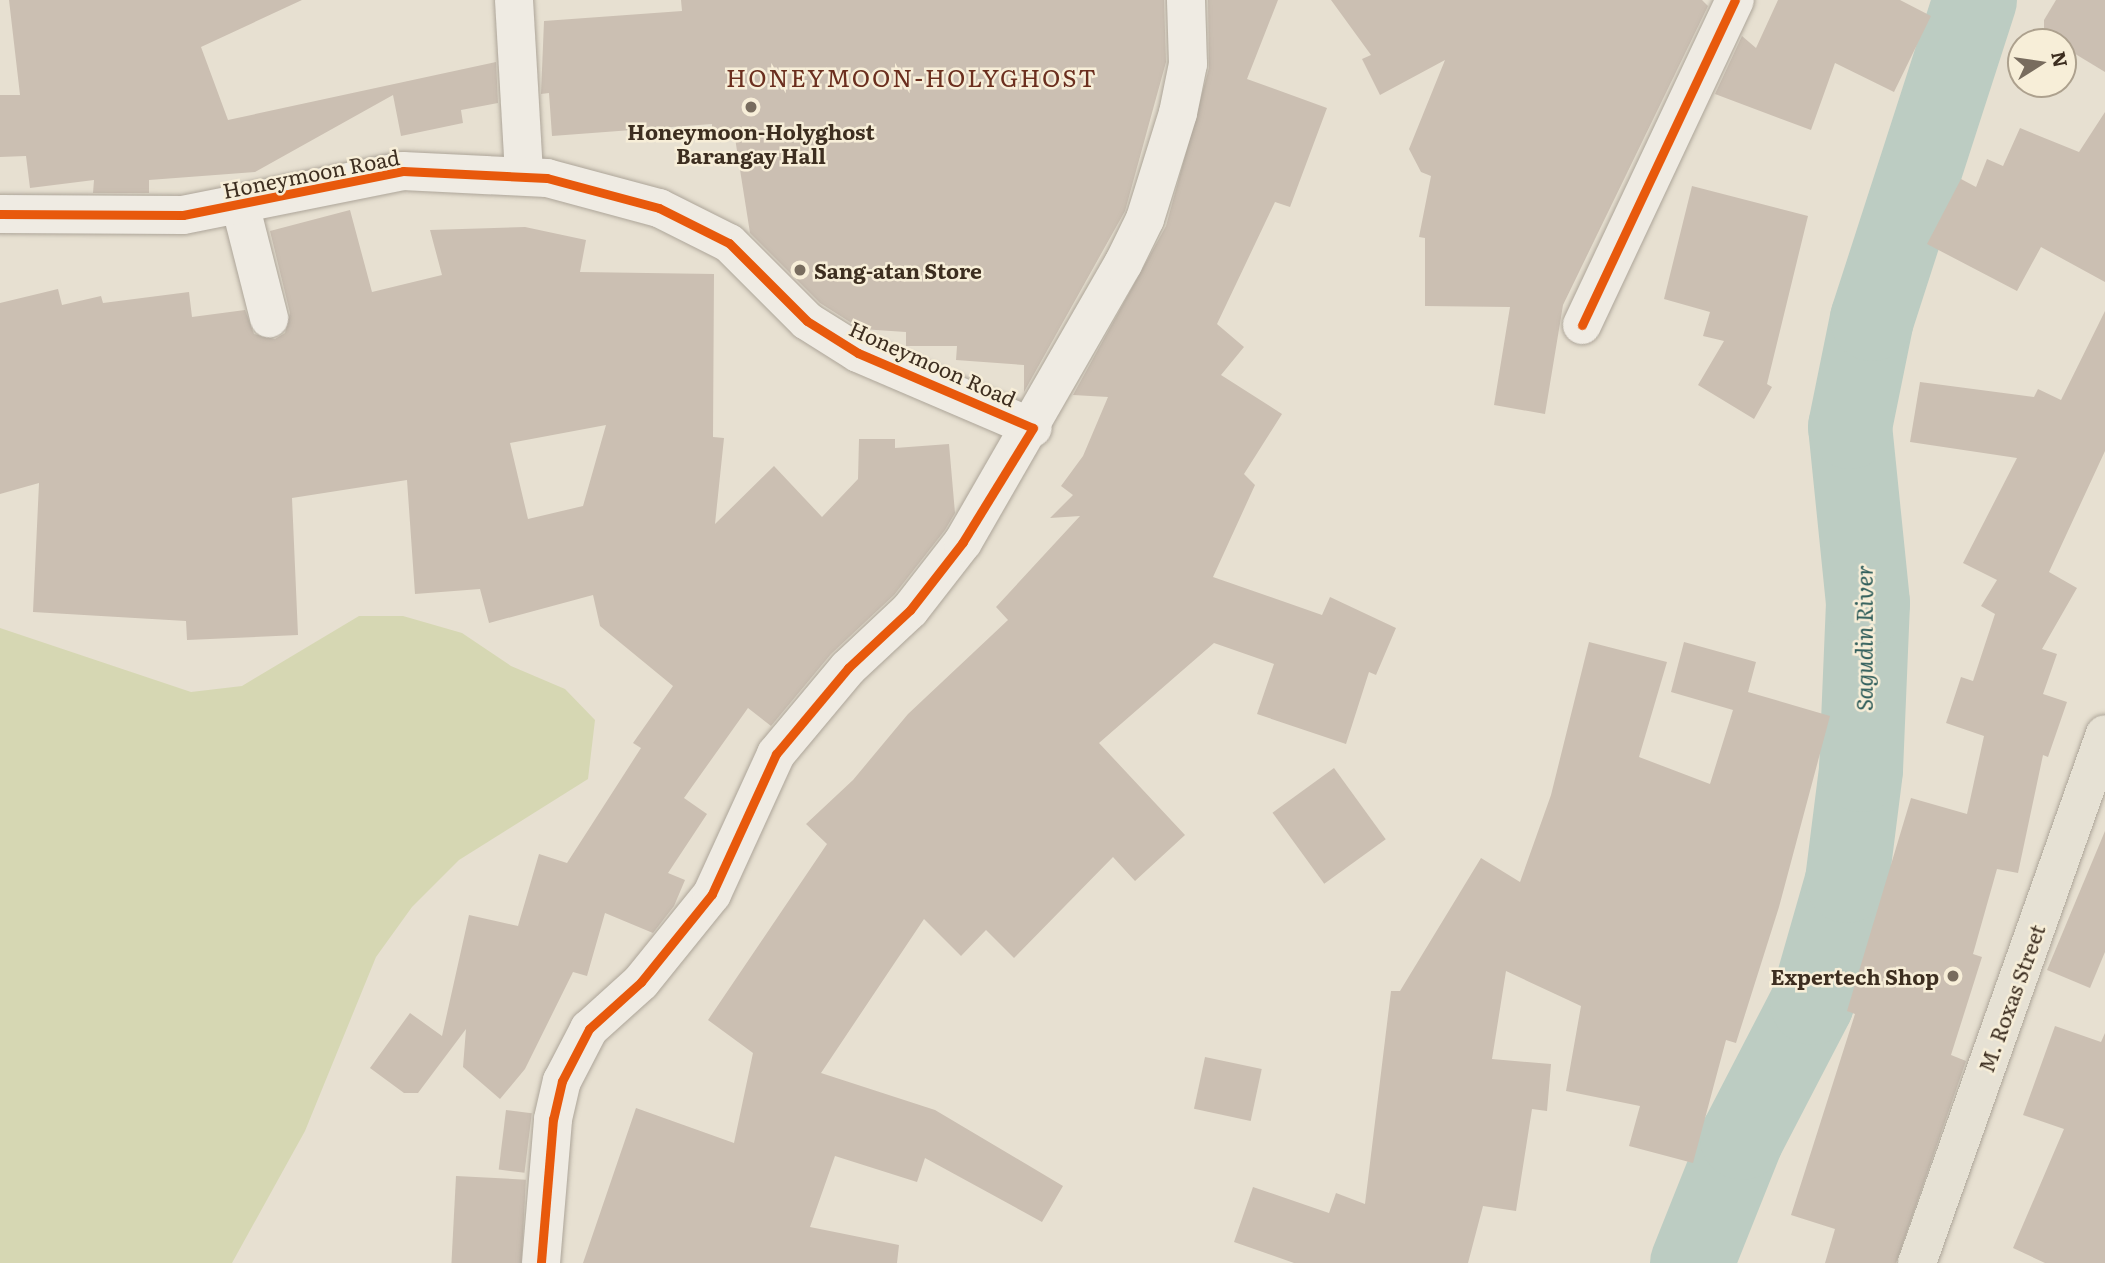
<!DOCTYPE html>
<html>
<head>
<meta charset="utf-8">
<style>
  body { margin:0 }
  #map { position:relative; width:2105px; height:1263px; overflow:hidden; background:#e7e0d1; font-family:Literata,serif }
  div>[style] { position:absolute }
  .green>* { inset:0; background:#d6d7b3 }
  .river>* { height:84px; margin:-42px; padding:0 42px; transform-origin:42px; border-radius:42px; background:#bcccc2 }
  .building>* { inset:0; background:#cbbfb2; transform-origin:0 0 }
  .roads { filter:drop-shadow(0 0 2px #ada599) drop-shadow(0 0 2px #ada599) }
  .minor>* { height:38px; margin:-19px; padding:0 19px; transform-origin:19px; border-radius:19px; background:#efebe3 }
  .major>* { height:38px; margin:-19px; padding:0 19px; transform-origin:19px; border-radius:19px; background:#e6e1d4 }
  .cycleway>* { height:9px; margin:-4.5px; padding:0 4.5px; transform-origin:4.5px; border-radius:4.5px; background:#e8590c }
  .dots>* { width:19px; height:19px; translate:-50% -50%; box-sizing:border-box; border:4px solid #f7eed8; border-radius:50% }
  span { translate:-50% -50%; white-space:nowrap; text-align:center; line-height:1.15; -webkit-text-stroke:5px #f7eed8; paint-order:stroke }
  .poi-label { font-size:21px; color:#3d2e20; font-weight:700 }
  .left { translate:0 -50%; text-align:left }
  .right { translate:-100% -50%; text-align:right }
  .street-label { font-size:21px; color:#3d2e20 }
  .water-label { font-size:23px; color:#2f5d5a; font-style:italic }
  .quarter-label { font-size:24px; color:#6b2e1e; letter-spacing:2px }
  .north { position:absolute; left:2007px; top:28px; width:70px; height:70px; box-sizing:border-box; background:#f7eed8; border:2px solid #ada18e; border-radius:50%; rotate:78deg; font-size:19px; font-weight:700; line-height:28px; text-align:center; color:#3d2e20 }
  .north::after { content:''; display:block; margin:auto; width:24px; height:32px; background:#786c5e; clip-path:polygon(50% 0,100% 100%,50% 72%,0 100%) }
</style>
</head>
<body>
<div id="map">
  <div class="green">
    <div style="clip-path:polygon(359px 616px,403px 616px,462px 633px,511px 666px,565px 689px,595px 720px,588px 779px,459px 860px,412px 907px,376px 957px,305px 1131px,232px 1263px,0 1263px,0 628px,191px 692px,242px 686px)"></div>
  </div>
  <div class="river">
    <div style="left:1692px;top:1263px;width:135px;rotate:-68.2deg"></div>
    <div style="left:1742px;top:1138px;width:152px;rotate:-62.6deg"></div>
    <div style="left:1812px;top:1003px;width:127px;rotate:-74deg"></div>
    <div style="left:1847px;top:881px;width:112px;rotate:-82.8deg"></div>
    <div style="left:1861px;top:770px;width:167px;rotate:-87.6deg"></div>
    <div style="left:1868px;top:603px;width:177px;rotate:-95.8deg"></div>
    <div style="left:1850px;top:427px;width:110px;rotate:-78.5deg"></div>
    <div style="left:1872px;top:319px;width:335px;rotate:-72.1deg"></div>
  </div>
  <div class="building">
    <div style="clip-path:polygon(9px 0,302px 0,201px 47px,228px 120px,496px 62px,498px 103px,461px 110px,463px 123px,401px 136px,393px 95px,255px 172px,149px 180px,149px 193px,93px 193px,94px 180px,30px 188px,26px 156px,0 157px,0 95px,20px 95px)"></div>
    <div style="clip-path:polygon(681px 0,1164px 0,1166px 62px,1125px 211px,1024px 392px,1024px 365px,956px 360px,957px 346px,906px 346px,906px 332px,861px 329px,820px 303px,750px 233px,735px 138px,712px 137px,712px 124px,552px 136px,549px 93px,541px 94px,544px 21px,682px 11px)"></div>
    <div style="clip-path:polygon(1208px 0,1278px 0,1247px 79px,1327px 108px,1290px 207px,1275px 202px,1217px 324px,1244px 347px,1221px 375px,1282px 414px,1244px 474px,1255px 485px,1213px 577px,1322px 615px,1330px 597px,1396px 628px,1376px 675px,1369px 672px,1346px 744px,1257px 714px,1274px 664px,1214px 643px,1099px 743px,1185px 835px,1135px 881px,1113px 857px,1014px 958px,986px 930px,961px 956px,924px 919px,821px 1073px,935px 1110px,1063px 1186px,1042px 1222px,925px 1158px,917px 1182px,835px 1156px,810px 1227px,899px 1245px,897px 1263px,583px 1263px,636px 1108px,734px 1143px,753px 1053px,708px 1020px,827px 844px,806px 824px,853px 780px,908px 714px,1008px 620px,996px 607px,1080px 516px,1050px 518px,1073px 495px,1061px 486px,1083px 456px,1108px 397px,1073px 395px,1166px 226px,1209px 68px)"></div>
    <div style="clip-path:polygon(1331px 0,1702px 0,1708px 6px,1563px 305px,1545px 414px,1494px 405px,1510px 307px,1425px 306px,1425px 238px,1419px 237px,1431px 176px,1421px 172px,1409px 149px,1445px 60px,1380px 95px,1362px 59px,1371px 55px)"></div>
    <div style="clip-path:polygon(1778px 0,1900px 0,1931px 16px,1894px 92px,1835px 63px,1811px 130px,1715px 94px,1742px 36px,1756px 48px)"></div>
    <div style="clip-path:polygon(2056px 0,2105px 0,2105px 72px,2044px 35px,2044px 20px)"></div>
    <div style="clip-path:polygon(2105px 112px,2105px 282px,2041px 247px,2017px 291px,1927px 244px,1961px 179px,1976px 187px,1987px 159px,2003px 166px,2020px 128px,2079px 152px)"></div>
    <div style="clip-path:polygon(1692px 186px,1808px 216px,1767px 384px,1772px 387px,1754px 419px,1698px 385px,1724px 341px,1703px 336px,1710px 312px,1664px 299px)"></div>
    <div style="clip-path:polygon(evenodd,350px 210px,372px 292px,442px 275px,430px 230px,525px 227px,586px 240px,580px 272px,714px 274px,713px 437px,724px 438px,715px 524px,774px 466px,822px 517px,858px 479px,859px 439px,895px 439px,895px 448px,949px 444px,955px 513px,945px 530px,894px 595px,831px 654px,771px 726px,748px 708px,684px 798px,707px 814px,668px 873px,685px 880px,674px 906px,653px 933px,605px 913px,587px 976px,573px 972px,525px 1069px,500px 1099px,463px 1067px,466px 1029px,418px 1093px,404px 1093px,370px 1068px,410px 1013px,442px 1036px,469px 915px,518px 926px,539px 854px,567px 863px,641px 748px,633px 743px,673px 686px,600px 626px,593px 595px,489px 623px,480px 589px,415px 594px,407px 480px,292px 498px,298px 635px,187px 640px,186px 621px,33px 612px,39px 483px,0 494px,0 303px,58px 289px,62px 305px,101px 296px,103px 303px,189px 292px,192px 317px,245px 310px,254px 334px,275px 339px,285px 333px,290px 313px,270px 231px,350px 210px,606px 425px,583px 506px,528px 519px,510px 443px,606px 425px)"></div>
    <div style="clip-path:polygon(2105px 311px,2105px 451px,2049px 572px,2077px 588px,2042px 649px,2057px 654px,2043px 694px,2067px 702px,2048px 757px,2043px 755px,2018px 873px,1997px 869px,1973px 954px,1982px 957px,1951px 1055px,1966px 1061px,1896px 1263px,1825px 1263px,1835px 1229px,1791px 1215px,1855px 1014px,1847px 1011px,1911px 798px,1967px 814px,1984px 736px,1946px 723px,1961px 677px,1973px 681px,1995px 614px,1981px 606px,1997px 580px,1963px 563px,2017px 458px,1910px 442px,1920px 382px,2034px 397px,2038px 389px,2061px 400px)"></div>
    <div style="clip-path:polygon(1589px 642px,1667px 662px,1639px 757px,1710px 784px,1733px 710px,1671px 692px,1684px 642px,1756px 662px,1748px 692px,1830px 716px,1779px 907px,1736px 1043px,1726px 1040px,1693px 1163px,1629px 1146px,1640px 1106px,1566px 1091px,1581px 1006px,1506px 971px,1492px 1059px,1551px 1064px,1547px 1111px,1532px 1109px,1516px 1211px,1483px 1206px,1468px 1263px,1294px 1263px,1234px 1242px,1253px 1187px,1329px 1213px,1336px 1193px,1365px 1204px,1391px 991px,1400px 991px,1481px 858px,1520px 882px,1551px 795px)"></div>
    <div style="left:1334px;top:768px;width:88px;height:76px;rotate:54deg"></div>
    <div style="clip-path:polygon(2105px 831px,2105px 952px,2090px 988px,2047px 970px)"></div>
    <div style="clip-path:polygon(2055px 1026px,2101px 1042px,2105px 1033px,2105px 1263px,2045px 1263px,2013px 1248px,2064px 1129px,2023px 1115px)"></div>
    <div style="left:1205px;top:1057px;width:58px;height:53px;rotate:12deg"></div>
    <div style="left:506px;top:1110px;width:26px;height:60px;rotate:7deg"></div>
    <div style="left:456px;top:1176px;width:70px;height:87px;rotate:3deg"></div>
  </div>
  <div class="roads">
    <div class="minor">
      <div style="left:514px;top:0;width:176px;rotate:86.7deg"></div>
      <div style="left:240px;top:204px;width:118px;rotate:75.7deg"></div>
      <div style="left:0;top:214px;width:183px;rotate:0.3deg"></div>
      <div style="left:183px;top:215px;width:224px;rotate:-11.3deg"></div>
      <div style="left:403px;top:171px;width:144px;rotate:2.8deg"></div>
      <div style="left:547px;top:178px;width:116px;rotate:15deg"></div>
      <div style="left:659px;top:208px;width:78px;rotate:26.6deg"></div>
      <div style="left:729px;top:243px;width:110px;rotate:45deg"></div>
      <div style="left:807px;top:321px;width:60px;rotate:32.1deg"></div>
      <div style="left:858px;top:353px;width:190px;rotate:23.2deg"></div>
      <div style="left:1582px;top:325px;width:359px;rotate:-64.8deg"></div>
      <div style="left:541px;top:1263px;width:144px;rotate:-85.2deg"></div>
      <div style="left:553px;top:1119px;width:39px;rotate:-77deg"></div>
      <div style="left:562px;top:1081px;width:59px;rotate:-62.6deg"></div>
      <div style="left:589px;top:1029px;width:70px;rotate:-42.1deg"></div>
      <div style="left:641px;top:982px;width:113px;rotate:-51.1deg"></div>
      <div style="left:712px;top:894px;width:154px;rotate:-65.4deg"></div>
      <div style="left:776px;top:754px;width:112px;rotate:-50.1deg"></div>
      <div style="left:848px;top:668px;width:85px;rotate:-43.1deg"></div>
      <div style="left:910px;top:610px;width:86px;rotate:-52.1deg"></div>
      <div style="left:963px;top:542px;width:321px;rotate:-60.1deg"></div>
      <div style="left:1123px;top:264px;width:50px;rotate:-63.9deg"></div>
      <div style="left:1145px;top:219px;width:111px;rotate:-72.7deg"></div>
      <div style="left:1178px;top:113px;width:50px;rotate:-78.5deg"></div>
      <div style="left:1188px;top:64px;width:64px;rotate:-91.8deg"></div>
    </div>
    <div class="major">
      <div style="left:1917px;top:1263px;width:561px;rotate:-70.44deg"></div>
    </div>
  </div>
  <div class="cycleway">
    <div style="left:0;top:214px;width:183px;rotate:0.3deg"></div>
    <div style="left:183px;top:215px;width:224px;rotate:-11.3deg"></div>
    <div style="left:403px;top:171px;width:144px;rotate:2.8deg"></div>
    <div style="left:547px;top:178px;width:116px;rotate:15deg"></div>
    <div style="left:659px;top:208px;width:78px;rotate:26.6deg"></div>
    <div style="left:729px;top:243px;width:110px;rotate:45deg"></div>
    <div style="left:807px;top:321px;width:60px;rotate:32.1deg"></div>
    <div style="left:858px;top:353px;width:190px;rotate:23.2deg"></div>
    <div style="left:1033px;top:428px;width:134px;rotate:121.6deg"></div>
    <div style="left:963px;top:542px;width:86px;rotate:127.9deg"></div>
    <div style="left:910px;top:610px;width:85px;rotate:136.9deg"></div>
    <div style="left:848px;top:668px;width:112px;rotate:129.9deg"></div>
    <div style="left:776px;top:754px;width:154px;rotate:114.6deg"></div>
    <div style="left:712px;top:894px;width:113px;rotate:128.9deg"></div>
    <div style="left:641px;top:982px;width:70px;rotate:137.9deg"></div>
    <div style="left:589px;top:1029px;width:59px;rotate:117.4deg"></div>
    <div style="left:562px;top:1081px;width:39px;rotate:103deg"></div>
    <div style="left:553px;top:1119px;width:144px;rotate:94.8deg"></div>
    <div style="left:1582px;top:325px;width:359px;rotate:-64.8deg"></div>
  </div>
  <div class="dots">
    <div style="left:751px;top:107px;background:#786c5e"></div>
    <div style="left:800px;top:270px;background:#786c5e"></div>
    <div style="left:1953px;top:976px;background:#786c5e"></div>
  </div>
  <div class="poi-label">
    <span style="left:751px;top:143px">Honeymoon-Holyghost<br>Barangay Hall</span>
    <span class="left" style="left:814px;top:270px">Sang-atan Store</span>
    <span class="right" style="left:1939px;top:976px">Expertech Shop</span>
  </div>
  <div class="street-label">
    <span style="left:311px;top:173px;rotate:-11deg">Honeymoon Road</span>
    <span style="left:933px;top:363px;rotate:24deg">Honeymoon Road</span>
    <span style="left:2011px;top:998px;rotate:-70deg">M. Roxas Street</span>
  </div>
  <div class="water-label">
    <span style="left:1863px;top:638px;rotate:-90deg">Sagudin River</span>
  </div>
  <div class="quarter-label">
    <span style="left:912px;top:77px">HONEYMOON-HOLYGHOST</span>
  </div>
  <div class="north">N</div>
</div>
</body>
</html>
